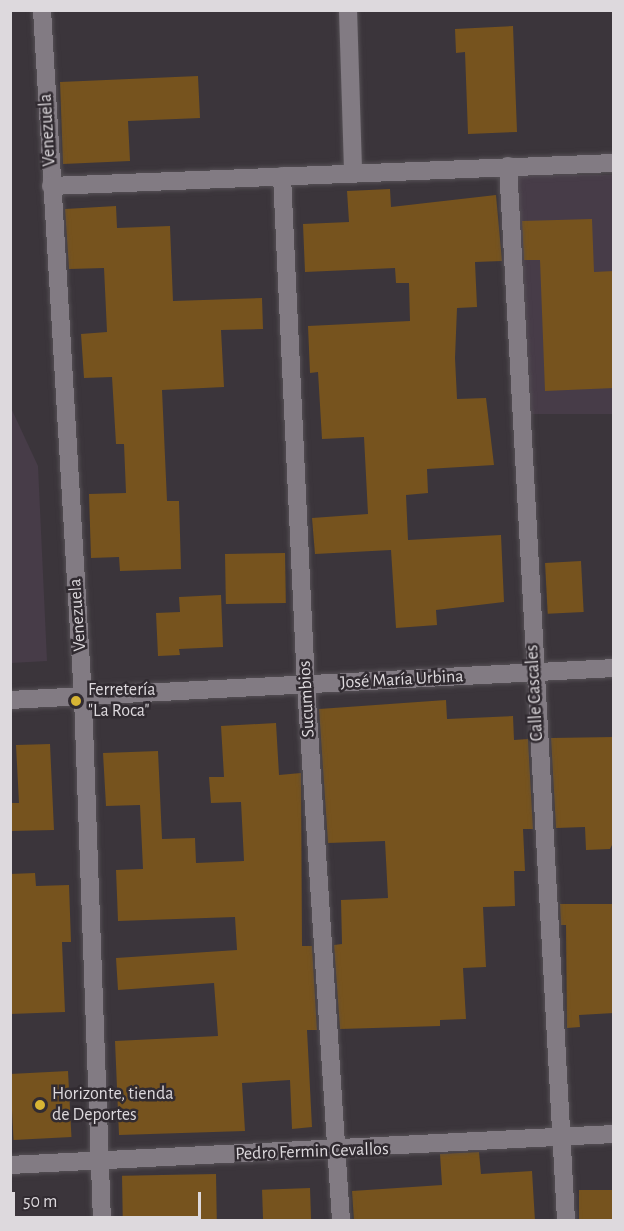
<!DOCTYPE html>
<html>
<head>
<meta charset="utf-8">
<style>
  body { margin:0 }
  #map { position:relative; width:624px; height:1231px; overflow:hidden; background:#3b353b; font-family:"Alegreya Sans",sans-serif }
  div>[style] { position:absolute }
  .built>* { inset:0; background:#473c48; transform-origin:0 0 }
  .building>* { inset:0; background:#76531e; transform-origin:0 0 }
  .roads { filter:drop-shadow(0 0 2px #565156) drop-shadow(0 0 2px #565156) }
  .minor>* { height:18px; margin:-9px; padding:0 9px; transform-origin:9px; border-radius:9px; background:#827b83 }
  .dots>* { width:16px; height:16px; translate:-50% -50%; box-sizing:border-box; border:3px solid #312b31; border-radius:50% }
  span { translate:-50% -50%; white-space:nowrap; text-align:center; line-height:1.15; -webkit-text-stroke:5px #312b31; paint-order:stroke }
  .street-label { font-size:18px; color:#ddd9dd }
  .poi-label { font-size:18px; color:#ddd9dd }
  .left { translate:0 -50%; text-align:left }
  .frame { position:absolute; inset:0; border:12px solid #ddd9dd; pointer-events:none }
  .scale { position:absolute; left:12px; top:1192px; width:189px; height:27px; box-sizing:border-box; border:3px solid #ddd9dd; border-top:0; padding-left:8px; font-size:18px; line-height:21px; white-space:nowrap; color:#ddd9dd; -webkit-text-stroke:4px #312b31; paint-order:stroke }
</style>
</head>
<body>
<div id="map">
  <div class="built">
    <div style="left:613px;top:175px;width:239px;height:95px;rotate:90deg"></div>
    <div style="clip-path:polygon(11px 408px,38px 466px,47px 661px,11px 663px)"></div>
  </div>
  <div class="building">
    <div style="clip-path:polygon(513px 26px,517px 132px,468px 134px,465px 52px,456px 53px,455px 29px)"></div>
    <div style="clip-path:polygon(198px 76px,200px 118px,128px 121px,130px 161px,63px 164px,60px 82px)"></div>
    <div style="clip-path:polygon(390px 189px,391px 207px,496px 195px,502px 261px,475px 262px,477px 307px,457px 308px,455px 358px,457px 399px,486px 398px,494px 465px,427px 469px,428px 493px,406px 495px,408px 540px,501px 535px,504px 602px,436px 610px,437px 625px,396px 628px,391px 550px,315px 554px,312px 518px,368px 514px,364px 437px,322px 439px,318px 372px,310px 373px,308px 326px,410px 321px,409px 283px,396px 283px,395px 268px,305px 272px,303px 224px,349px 222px,347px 191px)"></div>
    <div style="clip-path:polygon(116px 206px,117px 228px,170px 226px,173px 301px,262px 298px,263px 329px,221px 330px,224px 387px,162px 390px,167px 501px,179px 501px,181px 569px,120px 571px,119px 557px,91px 558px,89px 494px,126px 493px,124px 444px,116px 444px,112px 377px,84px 378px,81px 334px,107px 332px,104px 268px,69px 269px,65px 209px)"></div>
    <div style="clip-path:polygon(592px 219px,594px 272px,614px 271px,614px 388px,545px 391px,540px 260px,524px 260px,522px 221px)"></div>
    <div style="left:285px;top:553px;width:50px;height:60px;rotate:89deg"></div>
    <div style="left:581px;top:561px;width:51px;height:36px;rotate:87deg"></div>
    <div style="clip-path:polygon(221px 595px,223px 647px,179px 649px,180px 655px,158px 656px,156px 613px,180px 612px,179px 597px)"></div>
    <div style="clip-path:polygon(446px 700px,447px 719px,513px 716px,514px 740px,528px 739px,533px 829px,523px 829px,525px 871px,514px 871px,515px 906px,483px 907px,486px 967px,463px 968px,466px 1019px,440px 1020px,440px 1026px,340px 1029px,334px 945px,342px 944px,341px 900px,388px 898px,385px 841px,328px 843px,319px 709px)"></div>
    <div style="clip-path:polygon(276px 723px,279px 775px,301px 773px,302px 946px,312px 946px,317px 1030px,307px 1030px,312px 1127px,292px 1129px,290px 1080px,242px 1083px,245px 1131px,119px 1135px,115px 1041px,218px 1036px,214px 983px,118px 990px,116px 958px,237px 950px,235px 917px,118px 921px,116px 870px,143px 869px,140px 805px,106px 806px,103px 753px,158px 751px,162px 839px,195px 838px,196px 863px,244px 861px,241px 802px,211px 803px,209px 777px,224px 777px,221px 726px)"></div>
    <div style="clip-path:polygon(614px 737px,614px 841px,610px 849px,586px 850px,585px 827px,556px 828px,551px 738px)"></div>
    <div style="clip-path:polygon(50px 744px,54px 830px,10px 831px,10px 803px,19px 803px,16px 745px)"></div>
    <div style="clip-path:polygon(35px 873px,36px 886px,69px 885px,71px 942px,62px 942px,65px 1012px,10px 1014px,10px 874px)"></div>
    <div style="clip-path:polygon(560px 904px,614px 904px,614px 1013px,579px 1015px,580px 1027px,567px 1028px,566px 925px,561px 925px)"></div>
    <div style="left:68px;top:1071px;width:66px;height:58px;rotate:87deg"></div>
    <div style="clip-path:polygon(479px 1152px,481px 1174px,532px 1171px,535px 1221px,354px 1221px,352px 1191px,442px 1185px,440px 1154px)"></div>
    <div style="left:216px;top:1174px;width:47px;height:94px;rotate:89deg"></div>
    <div style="left:310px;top:1188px;width:33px;height:48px;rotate:88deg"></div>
    <div style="left:614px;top:1190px;width:31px;height:35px;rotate:90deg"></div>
  </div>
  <div class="roads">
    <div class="minor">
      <div style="left:42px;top:10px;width:689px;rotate:86.59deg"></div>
      <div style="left:83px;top:698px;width:522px;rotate:87.92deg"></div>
      <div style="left:348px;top:10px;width:162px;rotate:88.2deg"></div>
      <div style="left:508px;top:166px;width:1056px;rotate:86.85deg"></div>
      <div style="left:282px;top:176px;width:510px;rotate:87.3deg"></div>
      <div style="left:306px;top:685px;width:536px;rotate:86.26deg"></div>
      <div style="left:51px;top:186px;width:563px;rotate:-2.34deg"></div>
      <div style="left:10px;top:700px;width:605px;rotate:-3.03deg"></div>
      <div style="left:10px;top:1165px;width:605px;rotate:-2.94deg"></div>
    </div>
  </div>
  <div class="dots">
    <div style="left:76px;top:701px;background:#d7b434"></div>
    <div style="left:40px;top:1105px;background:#d7b434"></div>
  </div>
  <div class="street-label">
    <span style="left:48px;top:130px;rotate:-93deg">Venezuela</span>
    <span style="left:78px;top:615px;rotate:-94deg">Venezuela</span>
    <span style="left:402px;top:680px;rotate:-3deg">José María Urbina</span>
    <span style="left:535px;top:693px;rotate:-93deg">Calle Cascales</span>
    <span style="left:307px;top:699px;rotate:-93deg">Sucumbios</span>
    <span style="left:312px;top:1152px;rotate:-2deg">Pedro Fermin Cevallos</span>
  </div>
  <div class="poi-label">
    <span class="left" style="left:88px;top:701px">Ferretería<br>"La Roca"</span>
    <span class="left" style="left:52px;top:1105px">Horizonte, tienda<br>de Deportes</span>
  </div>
  <div class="frame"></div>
  <div class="scale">50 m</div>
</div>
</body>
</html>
